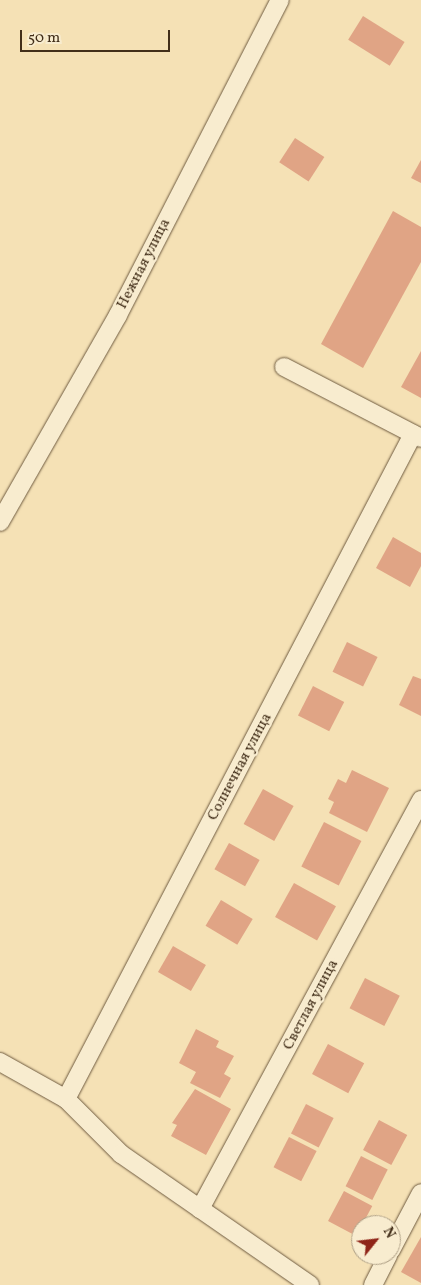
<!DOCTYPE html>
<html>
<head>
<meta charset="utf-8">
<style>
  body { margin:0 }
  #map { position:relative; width:421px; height:1285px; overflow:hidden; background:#f5e1b5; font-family:Vollkorn,serif }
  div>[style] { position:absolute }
  .building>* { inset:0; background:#e0a485; transform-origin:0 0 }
  .roads { filter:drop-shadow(0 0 1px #6f5b40) drop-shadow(0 0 1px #6f5b40) }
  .minor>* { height:18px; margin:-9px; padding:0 9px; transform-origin:9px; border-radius:9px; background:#f8eccf }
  span { translate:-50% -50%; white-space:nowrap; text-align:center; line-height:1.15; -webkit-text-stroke:4.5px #f8eccf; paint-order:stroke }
  .street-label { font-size:15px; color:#422e19 }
  .north { position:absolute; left:351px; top:1215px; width:50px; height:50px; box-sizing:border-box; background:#f8eccf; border:1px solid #afa086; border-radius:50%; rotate:61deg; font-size:14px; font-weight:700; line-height:20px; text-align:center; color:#422e19 }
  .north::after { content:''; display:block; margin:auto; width:18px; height:22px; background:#8f2418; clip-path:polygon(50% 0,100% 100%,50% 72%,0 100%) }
  .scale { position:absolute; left:20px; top:30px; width:150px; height:22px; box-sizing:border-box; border:2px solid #422e19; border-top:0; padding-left:6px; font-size:15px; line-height:18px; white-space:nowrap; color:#422e19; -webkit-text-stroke:4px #f8eccf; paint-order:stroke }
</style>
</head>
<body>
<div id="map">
  <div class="building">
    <div style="left:363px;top:16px;width:49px;height:28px;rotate:32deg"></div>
    <div style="left:295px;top:138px;width:35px;height:29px;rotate:33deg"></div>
    <div style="clip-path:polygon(421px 160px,421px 183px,411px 178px)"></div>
    <div style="clip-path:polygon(393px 211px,421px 227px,421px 262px,363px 368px,321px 344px)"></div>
    <div style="clip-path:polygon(421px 351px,421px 398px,401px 387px)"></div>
    <div style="clip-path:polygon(393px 537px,421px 553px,421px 566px,410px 587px,376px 568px)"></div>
    <div style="left:347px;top:642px;width:34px;height:33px;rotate:26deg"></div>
    <div style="clip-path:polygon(413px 676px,421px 679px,421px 716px,399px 705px)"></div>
    <div style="left:313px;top:686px;width:35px;height:33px;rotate:27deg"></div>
    <div style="clip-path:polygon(352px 770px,389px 788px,367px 832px,329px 813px,334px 802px,328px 799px,338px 779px,346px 783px)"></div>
    <div style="left:263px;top:789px;width:35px;height:40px;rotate:29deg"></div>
    <div style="left:324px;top:822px;width:42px;height:50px;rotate:27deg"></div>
    <div style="left:229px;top:843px;width:35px;height:30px;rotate:29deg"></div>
    <div style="left:294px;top:883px;width:48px;height:39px;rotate:29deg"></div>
    <div style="left:221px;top:900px;width:37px;height:30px;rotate:31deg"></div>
    <div style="left:173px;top:946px;width:38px;height:30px;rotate:30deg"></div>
    <div style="left:365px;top:978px;width:39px;height:34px;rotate:27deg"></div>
    <div style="clip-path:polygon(196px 1029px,219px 1041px,216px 1047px,234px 1056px,224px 1074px,231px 1078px,220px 1098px,190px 1083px,196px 1072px,179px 1063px)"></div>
    <div style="left:328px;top:1044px;width:41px;height:34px;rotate:28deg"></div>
    <div style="clip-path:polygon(195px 1089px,231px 1109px,206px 1155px,171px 1136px,177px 1125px,172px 1123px)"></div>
    <div style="left:306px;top:1104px;width:31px;height:33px;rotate:27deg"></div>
    <div style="left:379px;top:1120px;width:32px;height:34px;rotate:28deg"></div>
    <div style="left:289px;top:1137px;width:31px;height:34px;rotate:27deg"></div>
    <div style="left:361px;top:1156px;width:30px;height:34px;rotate:27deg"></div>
    <div style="left:344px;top:1191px;width:32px;height:34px;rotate:28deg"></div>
    <div style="clip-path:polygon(421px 1237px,421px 1283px,401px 1272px)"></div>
  </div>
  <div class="roads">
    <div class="minor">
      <div style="left:284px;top:367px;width:154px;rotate:27.4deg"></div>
      <div style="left:0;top:522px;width:238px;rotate:-60.3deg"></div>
      <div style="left:118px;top:315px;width:354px;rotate:-62.8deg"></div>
      <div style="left:0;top:1062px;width:76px;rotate:29.3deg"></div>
      <div style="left:66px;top:1099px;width:78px;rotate:45deg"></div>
      <div style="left:121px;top:1154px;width:230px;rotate:34.7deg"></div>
      <div style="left:66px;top:1099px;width:750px;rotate:-62.44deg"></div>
      <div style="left:200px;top:1209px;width:465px;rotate:-61.6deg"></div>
      <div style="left:391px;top:1250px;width:64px;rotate:-62.2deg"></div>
      <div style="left:373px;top:1285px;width:34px;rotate:-63deg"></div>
    </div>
  </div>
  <div class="street-label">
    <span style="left:144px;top:264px;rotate:-63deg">Нежная улица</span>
    <span style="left:240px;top:767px;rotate:-62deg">Солнечная улица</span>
    <span style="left:311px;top:1005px;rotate:-62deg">Светлая улица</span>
  </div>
  <div class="north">N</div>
  <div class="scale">50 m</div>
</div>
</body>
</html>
